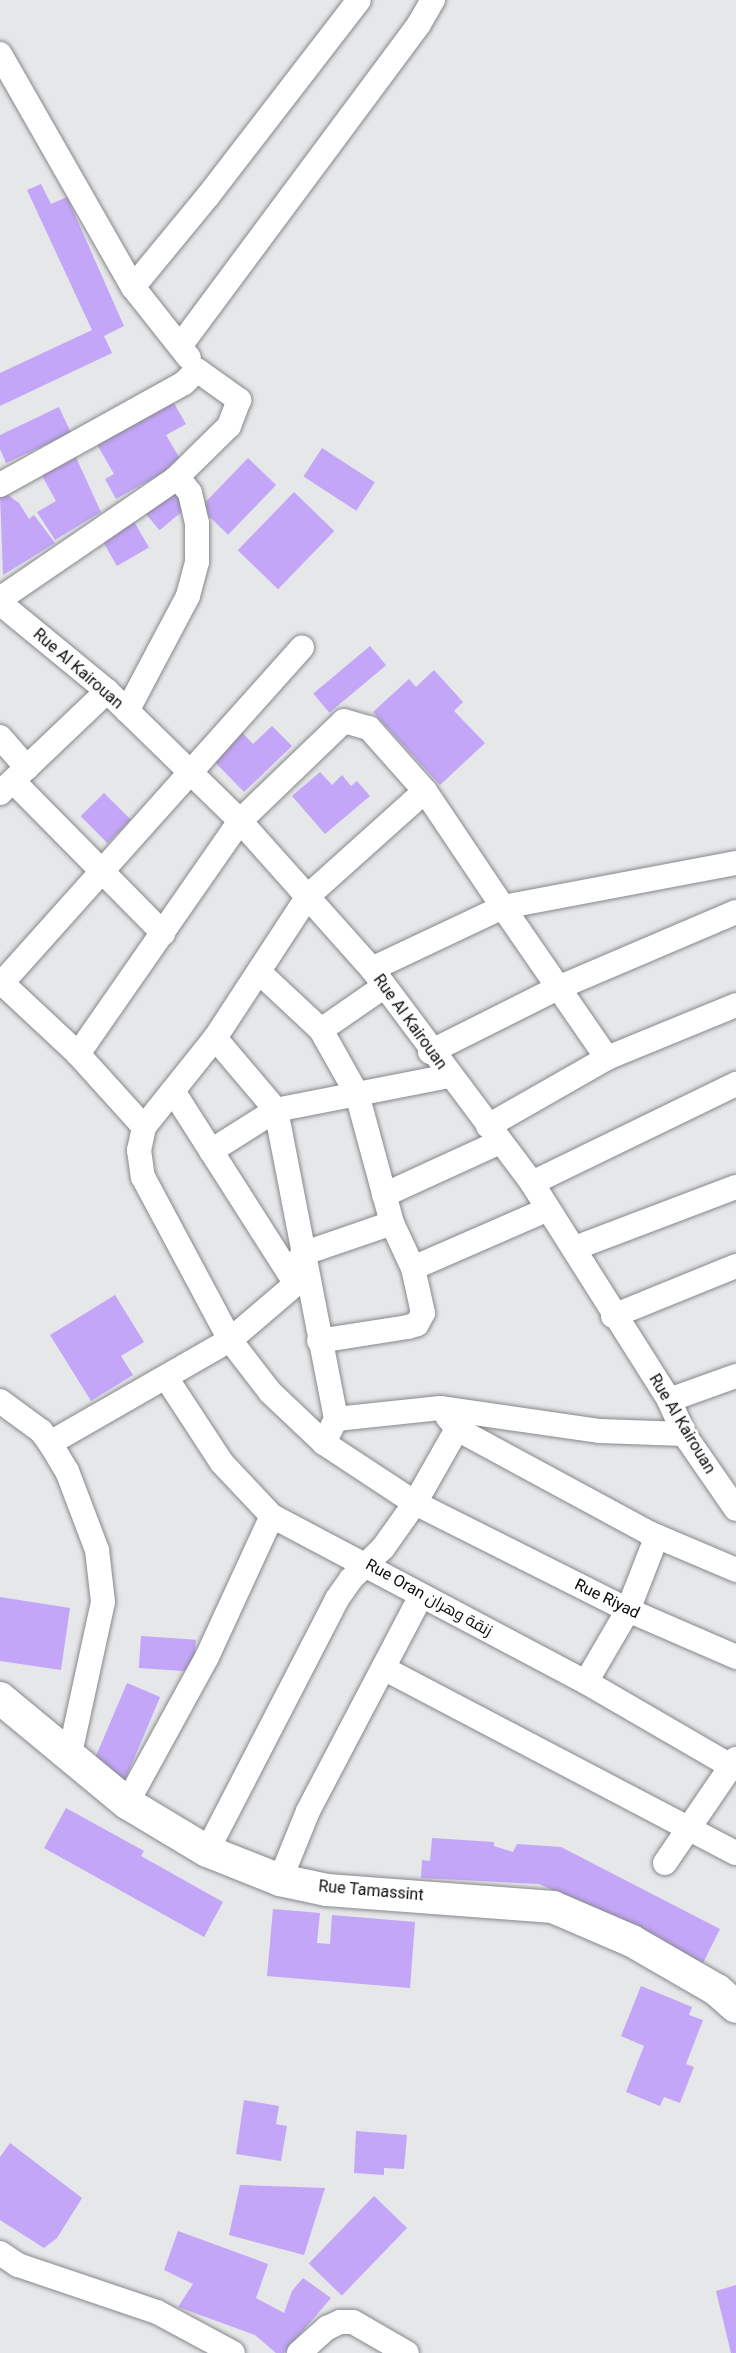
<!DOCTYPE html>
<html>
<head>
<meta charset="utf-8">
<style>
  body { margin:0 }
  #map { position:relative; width:736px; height:2353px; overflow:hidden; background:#e5e7e9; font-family:Roboto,Cairo,sans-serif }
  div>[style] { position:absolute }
  .building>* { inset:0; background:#c3a6f8; transform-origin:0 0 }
  .roads { filter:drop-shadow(0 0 2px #87888b) drop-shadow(0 0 2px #87888b) }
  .minor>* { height:24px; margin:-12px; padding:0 12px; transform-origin:12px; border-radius:12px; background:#fff }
  .major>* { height:32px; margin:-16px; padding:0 16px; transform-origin:16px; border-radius:16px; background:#fff }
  span { translate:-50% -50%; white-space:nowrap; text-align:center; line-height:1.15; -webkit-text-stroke:6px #fff; paint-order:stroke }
  .street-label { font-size:16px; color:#0b0b0c }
</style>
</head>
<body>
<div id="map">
  <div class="building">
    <div style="clip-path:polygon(41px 184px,51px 204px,67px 197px,124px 326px,104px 336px,112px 353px,0 406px,0 373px,92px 330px,27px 190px)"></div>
    <div style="clip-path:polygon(171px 398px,186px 424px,166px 435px,182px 462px,116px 499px,105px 479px,114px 474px,95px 441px)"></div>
    <div style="clip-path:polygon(59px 407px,71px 433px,6px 463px,0 449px,0 435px)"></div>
    <div style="left:322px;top:448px;width:63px;height:34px;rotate:33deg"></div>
    <div style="clip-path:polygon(74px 453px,101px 512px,55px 540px,37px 512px,56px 501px,40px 472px)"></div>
    <div style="left:248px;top:458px;width:39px;height:69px;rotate:44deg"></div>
    <div style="left:172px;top:486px;width:26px;height:38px;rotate:50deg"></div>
    <div style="clip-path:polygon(4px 492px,19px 503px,29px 519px,34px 515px,55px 543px,3px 575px,0 494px)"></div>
    <div style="left:294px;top:492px;width:56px;height:81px;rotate:44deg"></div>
    <div style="left:132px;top:518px;width:34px;height:37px;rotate:60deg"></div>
    <div style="left:370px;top:646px;width:25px;height:74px;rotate:50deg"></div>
    <div style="clip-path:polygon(434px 670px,463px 702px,454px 711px,485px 743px,440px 785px,373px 712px,409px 679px,416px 687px)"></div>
    <div style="clip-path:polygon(272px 726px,292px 746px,244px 792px,208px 755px,237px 727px,253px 744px)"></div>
    <div style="clip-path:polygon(320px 772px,332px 785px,342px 775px,351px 786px,357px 781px,370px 796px,325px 834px,292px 796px)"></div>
    <div style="left:104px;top:793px;width:38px;height:33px;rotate:45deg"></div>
    <div style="clip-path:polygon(115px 1295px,144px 1342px,121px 1356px,133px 1375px,91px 1401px,50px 1335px)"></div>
    <div style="clip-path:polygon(0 1597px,70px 1608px,61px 1670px,0 1661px)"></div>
    <div style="left:141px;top:1636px;width:55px;height:32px;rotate:4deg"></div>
    <div style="left:127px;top:1683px;width:36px;height:96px;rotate:23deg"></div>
    <div style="clip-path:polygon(66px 1808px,144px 1851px,141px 1856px,223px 1902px,204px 1937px,44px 1848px)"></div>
    <div style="clip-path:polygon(432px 1838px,494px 1842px,494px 1846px,513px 1852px,517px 1844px,561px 1847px,720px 1929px,703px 1963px,693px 1963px,632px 1925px,539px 1884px,421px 1878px,422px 1860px,430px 1861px)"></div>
    <div style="clip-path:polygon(273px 1909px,320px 1913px,317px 1943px,330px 1944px,332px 1915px,415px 1922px,410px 1988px,267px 1976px)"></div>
    <div style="clip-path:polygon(641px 1986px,692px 2007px,689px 2015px,703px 2020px,686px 2064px,694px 2067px,680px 2103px,664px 2097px,660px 2106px,626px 2092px,644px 2046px,621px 2036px)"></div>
    <div style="clip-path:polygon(244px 2100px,279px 2106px,276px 2124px,287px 2126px,281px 2161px,236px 2154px)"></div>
    <div style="clip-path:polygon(356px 2131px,407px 2135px,404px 2169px,384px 2168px,384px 2175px,354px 2173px)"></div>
    <div style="clip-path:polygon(10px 2143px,82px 2198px,57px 2238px,44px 2248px,0 2220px,0 2157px)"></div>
    <div style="clip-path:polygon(240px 2185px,325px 2188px,304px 2255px,229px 2235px)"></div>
    <div style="left:374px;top:2196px;width:46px;height:94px;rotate:44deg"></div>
    <div style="clip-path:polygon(178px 2231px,268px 2264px,256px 2298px,284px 2313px,292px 2291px,303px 2278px,331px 2298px,284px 2353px,276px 2353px,255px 2335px,178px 2307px,193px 2284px,164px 2270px)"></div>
    <div style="clip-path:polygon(736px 2285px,736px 2353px,731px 2353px,716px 2291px)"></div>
  </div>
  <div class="roads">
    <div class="minor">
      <div style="left:0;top:54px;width:268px;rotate:60.3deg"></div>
      <div style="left:133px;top:287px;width:90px;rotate:51.7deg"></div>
      <div style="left:133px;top:287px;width:118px;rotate:-50.5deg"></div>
      <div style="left:208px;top:196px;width:247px;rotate:-52.4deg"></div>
      <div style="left:180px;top:346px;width:401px;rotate:-53.4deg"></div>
      <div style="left:419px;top:24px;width:28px;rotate:-60deg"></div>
      <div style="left:0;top:485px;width:210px;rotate:-29deg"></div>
      <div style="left:184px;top:383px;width:18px;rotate:-45deg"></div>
      <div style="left:197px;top:370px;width:52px;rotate:35.5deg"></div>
      <div style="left:239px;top:400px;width:28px;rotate:111deg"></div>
      <div style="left:229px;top:426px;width:76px;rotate:135.5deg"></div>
      <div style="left:0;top:599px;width:212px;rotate:-34.4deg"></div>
      <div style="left:175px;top:479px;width:9px;rotate:32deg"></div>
      <div style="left:183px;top:484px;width:11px;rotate:52deg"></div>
      <div style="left:190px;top:493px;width:31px;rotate:77deg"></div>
      <div style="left:197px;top:523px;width:39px;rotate:90deg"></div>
      <div style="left:197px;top:562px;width:35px;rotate:105deg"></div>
      <div style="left:188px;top:596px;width:130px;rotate:117.9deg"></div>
      <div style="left:0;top:603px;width:139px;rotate:39.4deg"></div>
      <div style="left:107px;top:691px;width:186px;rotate:44.3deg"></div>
      <div style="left:240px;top:821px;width:198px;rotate:48.3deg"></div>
      <div style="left:372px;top:969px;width:267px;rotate:53.2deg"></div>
      <div style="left:532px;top:1183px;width:257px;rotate:57.7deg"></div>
      <div style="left:669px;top:1400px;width:37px;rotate:66deg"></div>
      <div style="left:684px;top:1434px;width:91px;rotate:55.3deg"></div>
      <div style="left:0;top:737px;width:41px;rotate:48.9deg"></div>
      <div style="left:13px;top:781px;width:214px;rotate:45.4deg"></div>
      <div style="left:425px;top:791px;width:157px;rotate:138.1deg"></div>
      <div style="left:308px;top:896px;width:170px;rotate:123.2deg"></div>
      <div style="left:215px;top:1038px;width:114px;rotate:128.6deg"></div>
      <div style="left:144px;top:1127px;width:24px;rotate:102deg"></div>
      <div style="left:139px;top:1150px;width:27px;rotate:82deg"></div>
      <div style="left:143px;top:1177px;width:185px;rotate:61.9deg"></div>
      <div style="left:230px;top:1340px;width:66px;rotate:52.4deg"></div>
      <div style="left:270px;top:1392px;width:74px;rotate:43.4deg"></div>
      <div style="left:324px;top:1443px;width:109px;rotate:33.4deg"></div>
      <div style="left:415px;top:1503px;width:238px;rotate:26.7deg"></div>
      <div style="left:628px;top:1610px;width:118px;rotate:23.5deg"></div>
      <div style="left:0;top:793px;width:148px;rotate:-43.6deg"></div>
      <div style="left:259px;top:972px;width:85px;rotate:43.1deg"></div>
      <div style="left:321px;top:1030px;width:73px;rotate:60.6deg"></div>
      <div style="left:357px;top:1094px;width:134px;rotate:74.8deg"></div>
      <div style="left:392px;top:1223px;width:50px;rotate:65deg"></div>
      <div style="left:413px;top:1268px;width:46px;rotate:77.5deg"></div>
      <div style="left:423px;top:1313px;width:13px;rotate:119deg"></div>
      <div style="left:417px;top:1324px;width:9px;rotate:162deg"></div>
      <div style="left:408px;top:1327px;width:90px;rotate:171.1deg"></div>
      <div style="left:0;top:981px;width:107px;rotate:43.1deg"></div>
      <div style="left:78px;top:1054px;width:98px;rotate:47.9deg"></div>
      <div style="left:2px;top:983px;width:450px;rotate:-48.2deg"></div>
      <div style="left:321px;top:1030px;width:75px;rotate:-34.7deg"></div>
      <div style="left:215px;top:1038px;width:94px;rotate:49.7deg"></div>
      <div style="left:276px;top:1110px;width:315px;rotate:79deg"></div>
      <div style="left:336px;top:1419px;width:27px;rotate:117deg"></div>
      <div style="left:430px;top:1052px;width:145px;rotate:-26.6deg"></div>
      <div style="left:560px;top:987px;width:191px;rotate:-23.1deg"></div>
      <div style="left:78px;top:1054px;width:284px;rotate:-55.2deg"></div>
      <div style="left:240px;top:821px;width:144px;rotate:-43.9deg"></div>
      <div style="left:344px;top:721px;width:26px;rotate:16deg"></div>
      <div style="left:369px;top:728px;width:84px;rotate:48.4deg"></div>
      <div style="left:425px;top:791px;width:140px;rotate:56.1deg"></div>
      <div style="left:503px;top:907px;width:145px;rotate:154.7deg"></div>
      <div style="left:607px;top:1058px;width:183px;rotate:-124.6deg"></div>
      <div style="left:503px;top:907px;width:237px;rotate:-10.7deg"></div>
      <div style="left:173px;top:1091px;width:229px;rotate:57.5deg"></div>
      <div style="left:488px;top:1126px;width:137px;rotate:-29.7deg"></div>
      <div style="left:607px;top:1058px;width:139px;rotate:-22.3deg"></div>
      <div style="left:211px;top:1151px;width:77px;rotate:-32.2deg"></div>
      <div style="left:276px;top:1110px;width:176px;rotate:-11.1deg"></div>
      <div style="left:532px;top:1183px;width:227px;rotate:-25.9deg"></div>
      <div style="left:384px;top:1195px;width:128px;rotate:-24.6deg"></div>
      <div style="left:575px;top:1248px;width:172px;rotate:-20.8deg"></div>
      <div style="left:302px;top:1254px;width:95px;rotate:-19deg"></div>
      <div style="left:413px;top:1268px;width:147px;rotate:-23.6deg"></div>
      <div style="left:613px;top:1316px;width:133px;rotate:-22.1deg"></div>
      <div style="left:167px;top:1379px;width:100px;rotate:56.8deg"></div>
      <div style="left:222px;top:1463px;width:73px;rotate:46.7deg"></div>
      <div style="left:272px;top:1516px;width:355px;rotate:27.9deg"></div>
      <div style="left:586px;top:1682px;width:173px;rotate:30.1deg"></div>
      <div style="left:669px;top:1400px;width:71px;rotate:-19.7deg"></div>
      <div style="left:0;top:1401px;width:51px;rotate:36.2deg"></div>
      <div style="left:41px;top:1431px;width:15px;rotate:53deg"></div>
      <div style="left:50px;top:1443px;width:33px;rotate:59deg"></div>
      <div style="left:67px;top:1471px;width:85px;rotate:69.2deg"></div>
      <div style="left:97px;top:1550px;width:52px;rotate:83.4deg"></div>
      <div style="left:103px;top:1602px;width:160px;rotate:102.3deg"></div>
      <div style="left:447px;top:1416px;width:16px;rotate:52deg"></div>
      <div style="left:457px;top:1429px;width:218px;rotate:28.4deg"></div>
      <div style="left:649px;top:1533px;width:95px;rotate:23deg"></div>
      <div style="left:336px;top:1419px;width:105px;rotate:-6deg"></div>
      <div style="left:440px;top:1408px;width:162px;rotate:8.2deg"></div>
      <div style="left:600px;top:1431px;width:84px;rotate:2deg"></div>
      <div style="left:50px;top:1443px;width:207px;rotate:-29.8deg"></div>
      <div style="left:230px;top:1340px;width:99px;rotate:-40.5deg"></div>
      <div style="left:385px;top:1669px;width:396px;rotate:27.7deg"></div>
      <div style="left:586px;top:1682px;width:83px;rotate:-59.7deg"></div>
      <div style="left:628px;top:1610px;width:79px;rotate:-68.6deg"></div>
      <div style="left:127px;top:1803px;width:166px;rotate:-61.3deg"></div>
      <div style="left:207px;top:1657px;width:155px;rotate:-65.3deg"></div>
      <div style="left:207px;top:1851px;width:284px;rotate:-62.7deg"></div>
      <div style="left:337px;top:1599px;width:24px;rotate:-55deg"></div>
      <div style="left:351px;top:1579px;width:45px;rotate:-44.1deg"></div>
      <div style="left:383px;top:1548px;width:55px;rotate:-54.6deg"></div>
      <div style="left:415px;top:1503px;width:85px;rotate:-60.4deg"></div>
      <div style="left:665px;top:1863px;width:126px;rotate:-55.7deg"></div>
      <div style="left:280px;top:1880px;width:74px;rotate:-67.9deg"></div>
      <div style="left:308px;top:1811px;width:243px;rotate:-62.3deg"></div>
      <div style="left:0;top:2253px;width:22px;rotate:34deg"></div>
      <div style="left:18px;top:2265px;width:147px;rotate:18.7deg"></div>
      <div style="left:157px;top:2312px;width:86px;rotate:28.3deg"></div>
      <div style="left:299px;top:2353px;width:38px;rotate:-42deg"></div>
      <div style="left:327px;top:2328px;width:14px;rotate:-25deg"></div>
      <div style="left:340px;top:2322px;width:13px"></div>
      <div style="left:353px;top:2322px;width:62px;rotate:29.9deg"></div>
    </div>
    <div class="major">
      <div style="left:0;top:1698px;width:165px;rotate:39.6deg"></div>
      <div style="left:127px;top:1803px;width:93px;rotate:31deg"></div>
      <div style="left:207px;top:1851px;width:79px;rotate:21.7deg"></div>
      <div style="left:280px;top:1880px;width:48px;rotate:12deg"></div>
      <div style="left:327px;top:1890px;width:227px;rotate:4.3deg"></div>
      <div style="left:553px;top:1907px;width:86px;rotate:23.3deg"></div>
      <div style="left:632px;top:1941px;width:98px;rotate:30deg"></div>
      <div style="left:717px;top:1990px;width:25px;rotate:42deg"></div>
    </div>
  </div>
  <div class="street-label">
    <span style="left:78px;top:669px;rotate:41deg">Rue Al Kairouan</span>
    <span style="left:410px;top:1022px;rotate:54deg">Rue Al Kairouan</span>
    <span style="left:682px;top:1424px;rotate:59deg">Rue Al Kairouan</span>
    <span style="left:429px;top:1598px;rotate:29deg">Rue Oran زنقة وهران</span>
    <span style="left:607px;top:1599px;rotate:26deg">Rue Riyad</span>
    <span style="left:371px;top:1891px;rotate:5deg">Rue Tamassint</span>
  </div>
</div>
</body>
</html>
